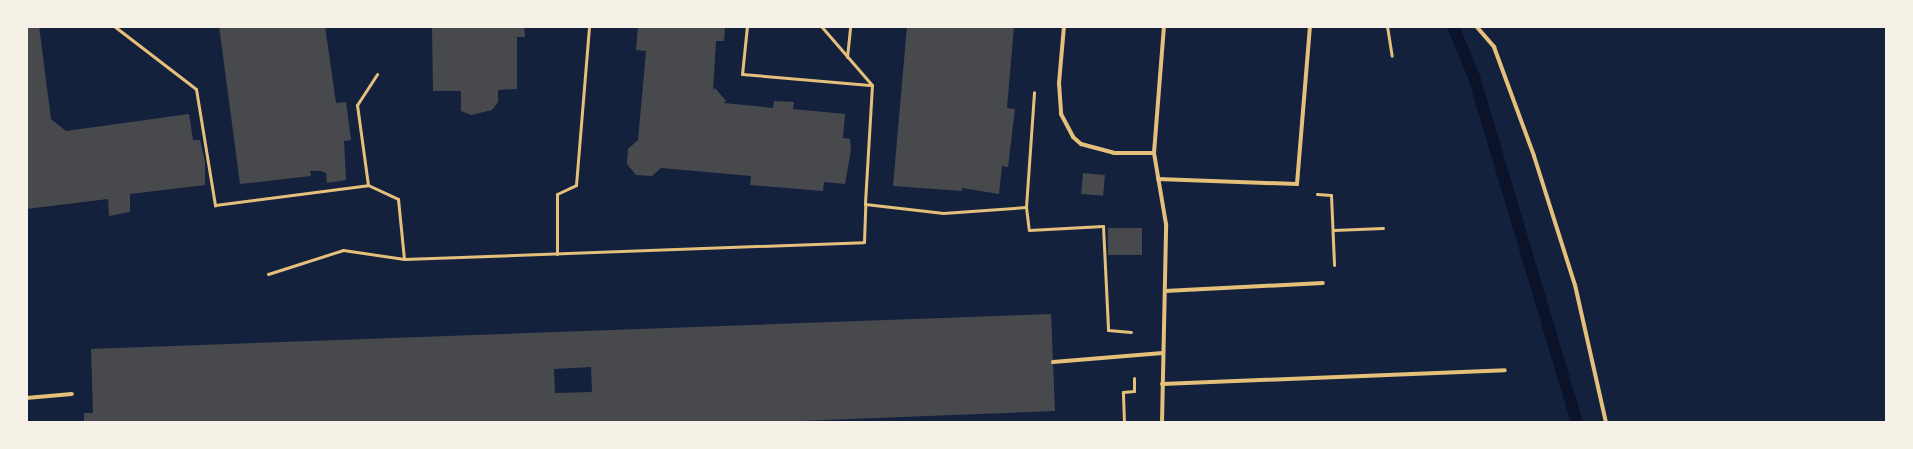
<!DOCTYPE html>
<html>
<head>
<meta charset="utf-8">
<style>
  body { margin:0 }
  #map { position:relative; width:1913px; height:449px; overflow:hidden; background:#14213d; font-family:Commissioner,sans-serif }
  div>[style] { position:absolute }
  .stream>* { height:12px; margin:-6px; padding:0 6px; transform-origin:6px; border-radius:6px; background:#0b132b }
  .building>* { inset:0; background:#48494c; transform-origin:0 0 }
  .path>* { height:3px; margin:-1.5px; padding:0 1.5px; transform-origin:1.5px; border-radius:1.5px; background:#e5c07b }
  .service>* { height:4px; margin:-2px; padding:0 2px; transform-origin:2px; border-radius:2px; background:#e5c07b }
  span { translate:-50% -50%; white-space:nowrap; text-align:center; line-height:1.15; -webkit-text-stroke:4px #f6f1e7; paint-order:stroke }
  .frame { position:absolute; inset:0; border:28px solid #f6f1e7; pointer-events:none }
</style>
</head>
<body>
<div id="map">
  <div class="stream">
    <div style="left:1453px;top:26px;width:55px;rotate:67.6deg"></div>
    <div style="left:1474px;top:77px;width:361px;rotate:73.4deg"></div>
  </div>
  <div class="building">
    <div style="clip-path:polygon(26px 26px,39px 26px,51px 119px,66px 131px,189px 114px,193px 140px,200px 140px,205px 162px,205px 185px,130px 194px,130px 212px,109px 216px,108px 199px,26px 209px)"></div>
    <div style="clip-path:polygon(219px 26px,325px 26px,336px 103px,346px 102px,351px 140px,344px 141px,346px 180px,327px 183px,326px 173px,321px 171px,310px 171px,311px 176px,240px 184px)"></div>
    <div style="clip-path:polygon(432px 26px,524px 26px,525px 37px,517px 37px,517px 89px,498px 90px,498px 102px,492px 110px,471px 115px,461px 111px,461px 91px,433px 91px)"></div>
    <div style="clip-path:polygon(638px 26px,725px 26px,724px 41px,716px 41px,713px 90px,715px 88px,726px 101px,724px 103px,773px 108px,774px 101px,794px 102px,793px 109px,845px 114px,843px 138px,850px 139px,851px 150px,845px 184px,824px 182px,823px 191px,750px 185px,751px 176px,661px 168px,652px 176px,636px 175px,627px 164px,628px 149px,638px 140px,646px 51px,636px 50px)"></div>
    <div style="clip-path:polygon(907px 26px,1014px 26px,1007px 108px,1015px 109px,1008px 167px,1002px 166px,999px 194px,962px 188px,962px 191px,893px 186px)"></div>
    <div style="left:1083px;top:173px;width:22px;height:21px;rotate:5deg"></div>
    <div style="left:1108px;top:228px;width:34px;height:27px"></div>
    <div style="clip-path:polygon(evenodd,1051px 314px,1055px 411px,748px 423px,84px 423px,84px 413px,93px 413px,91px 349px,1051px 314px,591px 367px,592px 392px,555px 393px,554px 369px,591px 367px)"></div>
  </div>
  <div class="path">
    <div style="left:114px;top:26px;width:103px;rotate:37.5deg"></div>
    <div style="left:196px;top:89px;width:118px;rotate:80.7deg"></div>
    <div style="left:215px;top:205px;width:154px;rotate:-7.4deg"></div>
    <div style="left:368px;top:185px;width:81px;rotate:-97.8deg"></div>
    <div style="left:357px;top:105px;width:37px;rotate:-57deg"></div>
    <div style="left:747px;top:26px;width:48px;rotate:95.9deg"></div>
    <div style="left:742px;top:74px;width:128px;rotate:4.9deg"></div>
    <div style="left:821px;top:26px;width:78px;rotate:49.2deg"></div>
    <div style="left:872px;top:85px;width:119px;rotate:93.4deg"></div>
    <div style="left:865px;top:204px;width:79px;rotate:6.6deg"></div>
    <div style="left:943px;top:213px;width:83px;rotate:-4.1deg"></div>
    <div style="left:1026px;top:207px;width:115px;rotate:-86deg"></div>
    <div style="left:1387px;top:26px;width:30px;rotate:81deg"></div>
    <div style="left:847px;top:57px;width:31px;rotate:-84deg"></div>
    <div style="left:368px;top:185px;width:33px;rotate:25deg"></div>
    <div style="left:398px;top:199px;width:60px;rotate:84.3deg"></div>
    <div style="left:1317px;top:194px;width:14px;rotate:4deg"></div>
    <div style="left:1331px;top:195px;width:70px;rotate:87.5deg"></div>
    <div style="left:1026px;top:207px;width:23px;rotate:83deg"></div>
    <div style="left:1029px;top:230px;width:74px;rotate:-3.1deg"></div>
    <div style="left:1103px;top:226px;width:104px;rotate:87.2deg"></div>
    <div style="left:1108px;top:330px;width:23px;rotate:5deg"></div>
    <div style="left:1333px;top:230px;width:50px;rotate:-2.3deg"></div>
    <div style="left:557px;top:254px;width:60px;rotate:-90deg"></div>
    <div style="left:557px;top:194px;width:21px;rotate:-25deg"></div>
    <div style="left:576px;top:185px;width:160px;rotate:-85.3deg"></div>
    <div style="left:268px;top:274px;width:79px;rotate:-17.7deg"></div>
    <div style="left:343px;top:250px;width:62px;rotate:8.4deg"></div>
    <div style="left:404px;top:259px;width:460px;rotate:-2.1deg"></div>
    <div style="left:864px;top:242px;width:38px;rotate:-88deg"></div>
    <div style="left:1124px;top:423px;width:31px;rotate:-92deg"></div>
    <div style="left:1123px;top:392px;width:11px;rotate:-5deg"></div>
    <div style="left:1134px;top:391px;width:13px;rotate:-90deg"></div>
  </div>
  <div class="service">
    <div style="left:1064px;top:26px;width:57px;rotate:95deg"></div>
    <div style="left:1059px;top:83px;width:31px;rotate:86deg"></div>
    <div style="left:1061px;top:114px;width:26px;rotate:62deg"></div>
    <div style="left:1073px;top:137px;width:11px;rotate:41deg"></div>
    <div style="left:1081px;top:144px;width:34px;rotate:15deg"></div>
    <div style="left:1114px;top:153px;width:40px"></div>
    <div style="left:1476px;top:26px;width:28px;rotate:49deg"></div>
    <div style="left:1494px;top:47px;width:116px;rotate:69.8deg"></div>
    <div style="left:1534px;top:156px;width:135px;rotate:72.4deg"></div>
    <div style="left:1575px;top:285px;width:141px;rotate:77.3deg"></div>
    <div style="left:1158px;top:179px;width:139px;rotate:2.1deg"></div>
    <div style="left:1297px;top:184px;width:159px;rotate:-85.3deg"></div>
    <div style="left:1165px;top:291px;width:158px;rotate:-2.9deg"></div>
    <div style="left:1053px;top:362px;width:110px;rotate:-4.7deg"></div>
    <div style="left:1162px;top:384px;width:343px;rotate:-2.3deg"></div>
    <div style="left:26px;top:398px;width:46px;rotate:-5deg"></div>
    <div style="left:1162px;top:423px;width:199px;rotate:-88.8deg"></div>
    <div style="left:1166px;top:224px;width:72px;rotate:-99.6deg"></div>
    <div style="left:1154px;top:153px;width:127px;rotate:-85.5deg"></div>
  </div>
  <div class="frame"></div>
</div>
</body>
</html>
